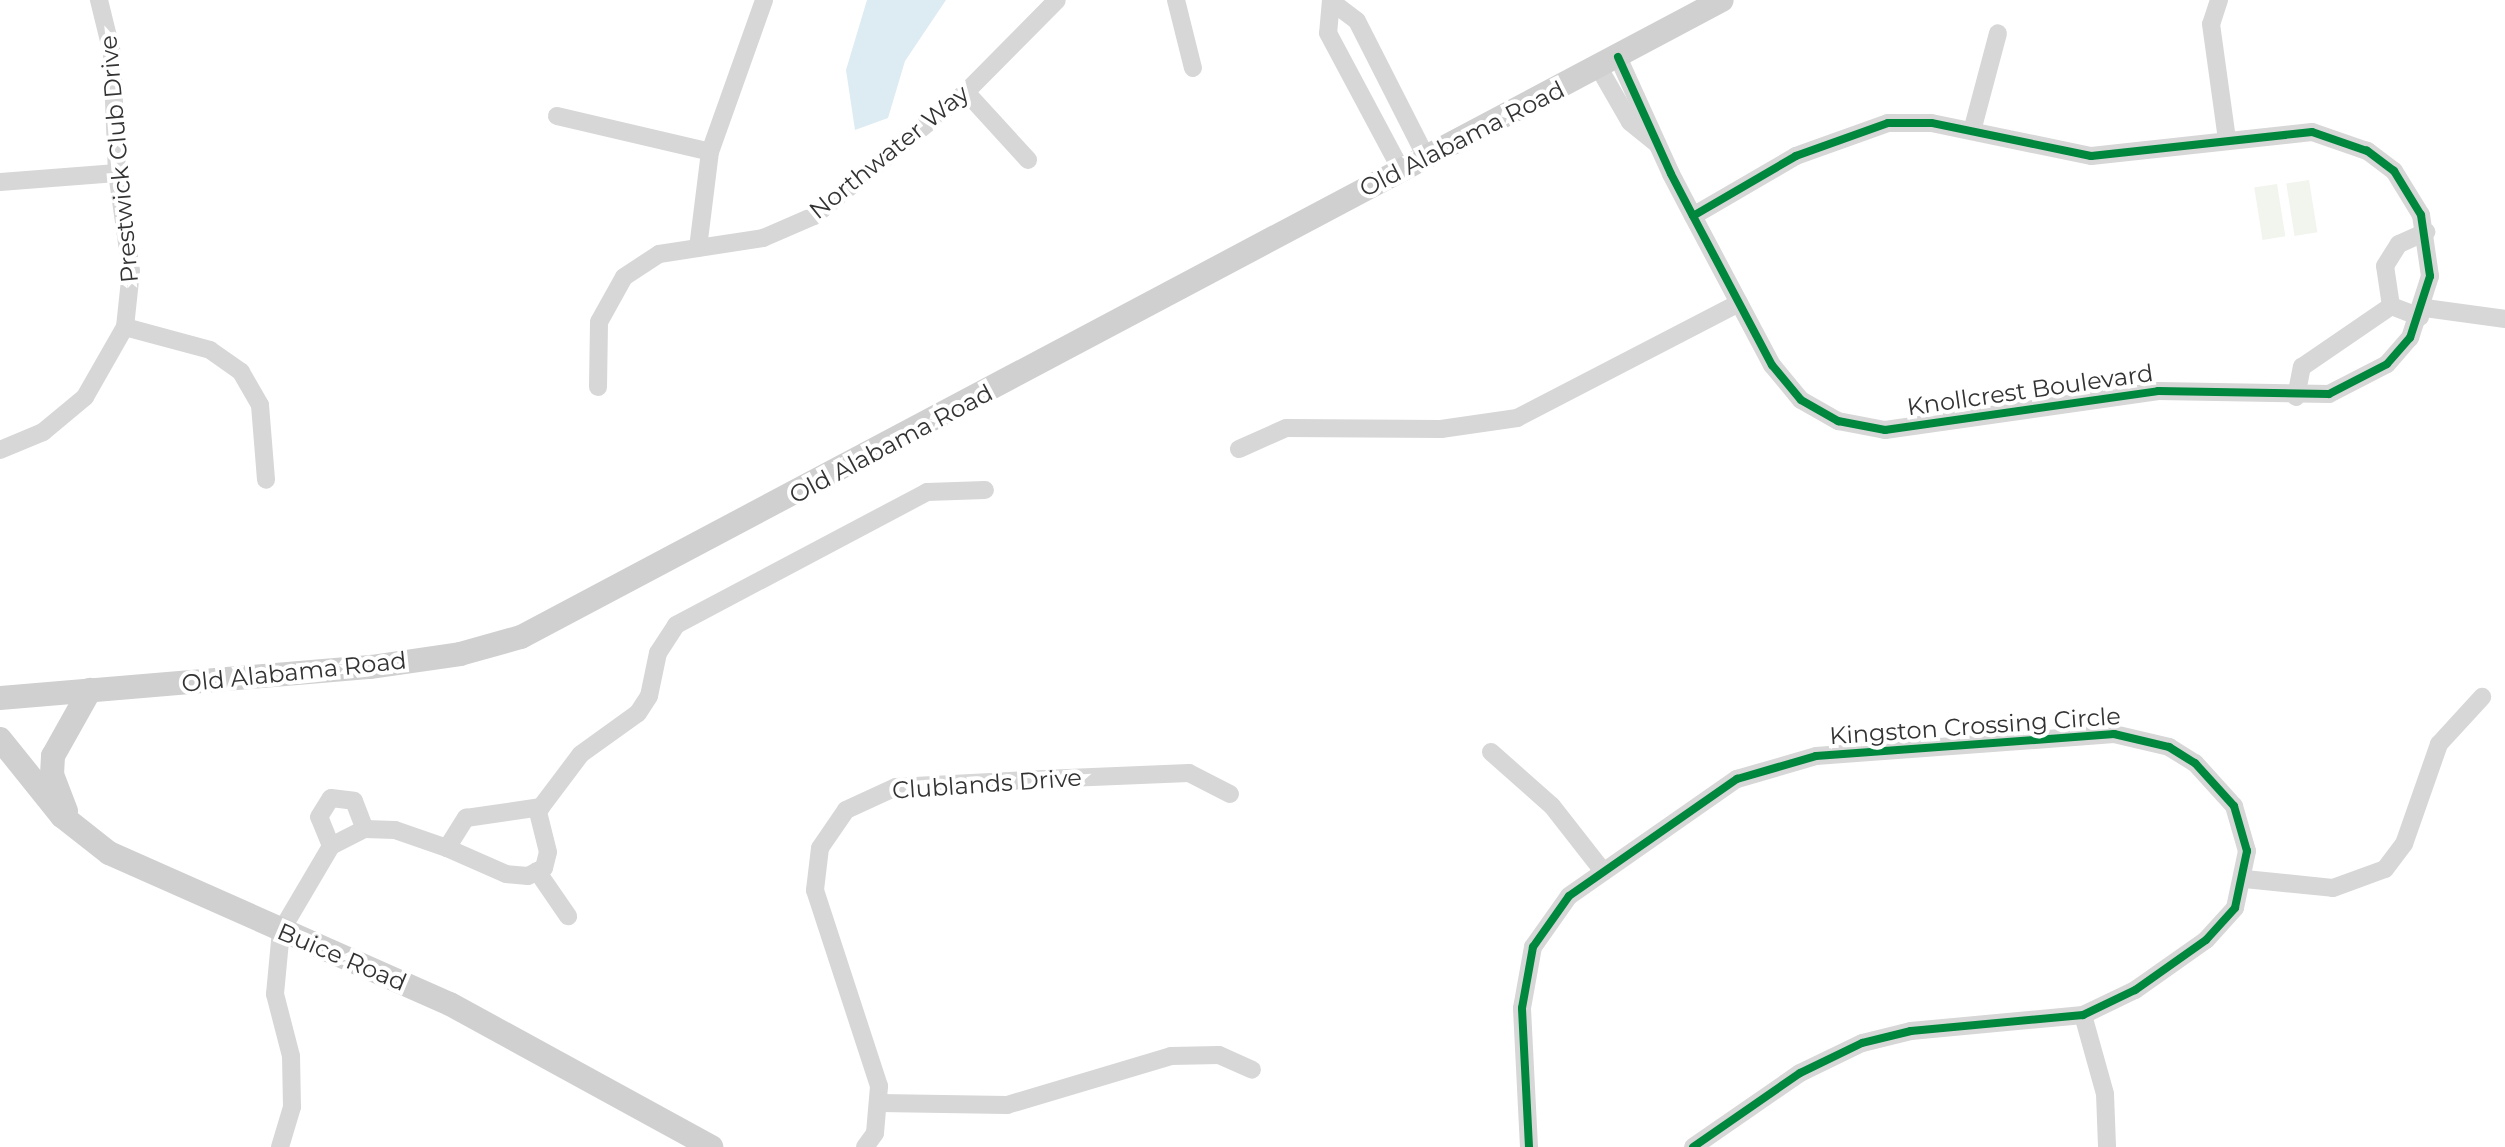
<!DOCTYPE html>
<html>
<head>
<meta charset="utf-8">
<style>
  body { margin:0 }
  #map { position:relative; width:2505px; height:1147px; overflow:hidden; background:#fff; font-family:Montserrat,sans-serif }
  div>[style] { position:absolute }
  .green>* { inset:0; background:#f1f5ed; transform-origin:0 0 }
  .water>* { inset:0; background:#ddebf3 }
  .street>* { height:18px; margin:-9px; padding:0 9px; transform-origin:9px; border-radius:9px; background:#d7d7d7 }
  .secondary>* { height:24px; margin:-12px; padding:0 12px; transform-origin:12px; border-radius:12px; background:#d0d0d0 }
  .cycleway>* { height:8px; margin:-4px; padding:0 4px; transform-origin:4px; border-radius:4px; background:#00873e }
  span { translate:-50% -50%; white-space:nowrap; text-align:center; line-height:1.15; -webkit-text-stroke:8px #fff; paint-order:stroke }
  .street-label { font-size:24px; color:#333 }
</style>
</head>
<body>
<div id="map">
  <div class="green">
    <div style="left:2309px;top:180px;width:53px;height:23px;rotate:81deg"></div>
    <div style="left:2277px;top:184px;width:53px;height:23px;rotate:81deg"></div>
  </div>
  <div class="water">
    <div style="clip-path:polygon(867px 0,946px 0,905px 61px,888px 118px,855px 130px,846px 70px)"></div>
  </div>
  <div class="street">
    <div style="left:1176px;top:0;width:70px;rotate:76deg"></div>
    <div style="left:1331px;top:0;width:33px;rotate:95deg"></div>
    <div style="left:1328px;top:33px;width:155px;rotate:61.9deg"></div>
    <div style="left:2219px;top:0;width:25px;rotate:108deg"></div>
    <div style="left:2211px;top:24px;width:116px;rotate:82.1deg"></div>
    <div style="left:1332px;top:2px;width:31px;rotate:37deg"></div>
    <div style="left:1357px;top:21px;width:153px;rotate:63.1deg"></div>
    <div style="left:1618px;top:57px;width:128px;rotate:65.6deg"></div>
    <div style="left:1671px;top:174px;width:47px;rotate:62.4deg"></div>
    <div style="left:1693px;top:216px;width:169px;rotate:62.1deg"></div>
    <div style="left:1772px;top:365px;width:45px;rotate:50.4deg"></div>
    <div style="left:1801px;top:400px;width:43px;rotate:29.6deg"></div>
    <div style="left:1838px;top:421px;width:48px;rotate:10.8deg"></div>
    <div style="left:1885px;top:430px;width:276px;rotate:-8.1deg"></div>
    <div style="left:2158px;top:391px;width:171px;rotate:1deg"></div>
    <div style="left:2329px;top:394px;width:65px;rotate:-27.3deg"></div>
    <div style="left:2387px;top:364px;width:35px;rotate:-49deg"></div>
    <div style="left:2410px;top:338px;width:65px;rotate:-72.1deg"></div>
    <div style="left:2430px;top:276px;width:62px;rotate:-98.4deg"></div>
    <div style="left:2421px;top:215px;width:52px;rotate:-121.5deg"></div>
    <div style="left:2394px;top:171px;width:34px;rotate:-143deg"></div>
    <div style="left:2367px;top:151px;width:58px;rotate:-160.9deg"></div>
    <div style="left:2312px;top:132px;width:222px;rotate:173.8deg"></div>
    <div style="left:2091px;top:156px;width:163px;rotate:-168.3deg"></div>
    <div style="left:1931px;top:123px;width:43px;rotate:180deg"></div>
    <div style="left:1888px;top:123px;width:98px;rotate:160.3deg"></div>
    <div style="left:1796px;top:156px;width:119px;rotate:149.8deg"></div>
    <div style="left:1599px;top:68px;width:62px;rotate:60.1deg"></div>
    <div style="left:1630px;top:122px;width:35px;rotate:39deg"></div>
    <div style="left:966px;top:92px;width:92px;rotate:47.6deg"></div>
    <div style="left:557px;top:116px;width:157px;rotate:13.2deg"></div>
    <div style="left:1972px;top:131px;width:101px;rotate:-75.1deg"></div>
    <div style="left:0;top:182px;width:117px;rotate:-4.4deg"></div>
    <div style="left:698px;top:248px;width:97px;rotate:-82.9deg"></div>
    <div style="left:710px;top:152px;width:161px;rotate:-70.4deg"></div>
    <div style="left:2425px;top:308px;width:81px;rotate:7.8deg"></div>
    <div style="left:2420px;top:317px;width:31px;rotate:-159deg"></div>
    <div style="left:2391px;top:306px;width:40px;rotate:-98.5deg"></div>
    <div style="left:2385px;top:266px;width:26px;rotate:-58deg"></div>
    <div style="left:2399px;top:244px;width:30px;rotate:-24deg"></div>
    <div style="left:125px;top:327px;width:88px;rotate:15.1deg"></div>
    <div style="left:210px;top:350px;width:38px;rotate:35deg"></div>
    <div style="left:241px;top:372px;width:38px;rotate:60deg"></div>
    <div style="left:260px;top:405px;width:75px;rotate:85.4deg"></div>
    <div style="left:598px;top:387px;width:65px;rotate:-89.1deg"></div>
    <div style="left:599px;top:322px;width:51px;rotate:-60.9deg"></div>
    <div style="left:624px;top:277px;width:42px;rotate:-33.3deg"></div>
    <div style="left:659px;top:254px;width:105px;rotate:-8.7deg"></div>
    <div style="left:763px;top:238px;width:56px;rotate:-23.3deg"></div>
    <div style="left:814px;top:216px;width:196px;rotate:-39.2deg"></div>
    <div style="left:966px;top:92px;width:129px;rotate:-45.3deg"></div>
    <div style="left:2296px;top:397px;width:31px;rotate:-79deg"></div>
    <div style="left:2302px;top:367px;width:108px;rotate:-34.4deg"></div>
    <div style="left:1239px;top:449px;width:51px;rotate:-24.1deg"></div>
    <div style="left:1286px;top:428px;width:155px;rotate:0.4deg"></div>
    <div style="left:1441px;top:429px;width:77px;rotate:-8.2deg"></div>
    <div style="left:1517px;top:418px;width:250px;rotate:-27.4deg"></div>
    <div style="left:0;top:450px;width:47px;rotate:-22.7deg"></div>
    <div style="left:43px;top:432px;width:55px;rotate:-39.8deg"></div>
    <div style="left:85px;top:397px;width:81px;rotate:-60.3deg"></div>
    <div style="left:125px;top:327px;width:56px;rotate:-83.9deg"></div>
    <div style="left:131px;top:271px;width:99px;rotate:-98.1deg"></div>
    <div style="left:117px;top:173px;width:120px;rotate:-92.4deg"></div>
    <div style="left:112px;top:53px;width:55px;rotate:-103.8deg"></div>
    <div style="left:1491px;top:752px;width:81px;rotate:41.5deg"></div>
    <div style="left:1552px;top:806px;width:81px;rotate:52deg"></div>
    <div style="left:331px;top:846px;width:31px;rotate:-112deg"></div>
    <div style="left:319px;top:817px;width:22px;rotate:-58deg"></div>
    <div style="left:331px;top:798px;width:23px;rotate:7deg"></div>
    <div style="left:354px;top:801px;width:30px;rotate:69deg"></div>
    <div style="left:447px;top:848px;width:64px;rotate:23.8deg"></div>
    <div style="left:506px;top:874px;width:22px;rotate:5deg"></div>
    <div style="left:528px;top:876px;width:18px;rotate:-27deg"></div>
    <div style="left:544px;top:868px;width:16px;rotate:-76deg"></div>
    <div style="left:548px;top:852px;width:45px;rotate:-104deg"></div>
    <div style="left:537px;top:871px;width:55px;rotate:55.4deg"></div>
    <div style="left:2245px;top:879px;width:88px;rotate:5.8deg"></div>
    <div style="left:2333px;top:888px;width:55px;rotate:-20.1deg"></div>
    <div style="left:2385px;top:869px;width:31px;rotate:-53deg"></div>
    <div style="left:2404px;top:844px;width:106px;rotate:-70.7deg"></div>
    <div style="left:2439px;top:744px;width:64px;rotate:-47.5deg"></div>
    <div style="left:2083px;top:1015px;width:82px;rotate:74.4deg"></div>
    <div style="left:2105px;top:1094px;width:53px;rotate:87.8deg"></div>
    <div style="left:880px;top:1103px;width:127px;rotate:0.9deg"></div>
    <div style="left:1007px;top:1105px;width:171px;rotate:-16.6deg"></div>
    <div style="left:1171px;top:1056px;width:48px;rotate:-1.2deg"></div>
    <div style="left:1219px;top:1055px;width:36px;rotate:24deg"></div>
    <div style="left:280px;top:1147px;width:42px;rotate:-73.3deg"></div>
    <div style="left:292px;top:1107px;width:51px;rotate:-91.1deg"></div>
    <div style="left:291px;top:1056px;width:64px;rotate:-104.5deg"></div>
    <div style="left:275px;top:994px;width:63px;rotate:-84.6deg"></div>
    <div style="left:281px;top:931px;width:99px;rotate:-59.5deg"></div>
    <div style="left:331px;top:846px;width:38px;rotate:-27deg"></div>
    <div style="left:365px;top:829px;width:30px;rotate:2deg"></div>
    <div style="left:395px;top:830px;width:55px;rotate:19.1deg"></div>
    <div style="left:447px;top:848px;width:36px;rotate:-58deg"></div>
    <div style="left:466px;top:818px;width:76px;rotate:-8.3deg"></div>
    <div style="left:541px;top:807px;width:66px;rotate:-53deg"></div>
    <div style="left:581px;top:754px;width:70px;rotate:-35.7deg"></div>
    <div style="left:638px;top:713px;width:20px;rotate:-57deg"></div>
    <div style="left:649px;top:696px;width:44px;rotate:-78.2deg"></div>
    <div style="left:658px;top:653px;width:33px;rotate:-57deg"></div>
    <div style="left:676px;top:625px;width:284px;rotate:-27.9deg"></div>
    <div style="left:927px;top:492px;width:58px;rotate:-2deg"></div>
    <div style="left:865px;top:1147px;width:17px;rotate:-54deg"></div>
    <div style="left:875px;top:1133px;width:47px;rotate:-85.1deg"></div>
    <div style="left:879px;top:1086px;width:206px;rotate:-108.1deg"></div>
    <div style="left:815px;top:890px;width:42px;rotate:-83.2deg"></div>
    <div style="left:820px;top:848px;width:46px;rotate:-55.6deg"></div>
    <div style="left:846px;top:810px;width:55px;rotate:-24.7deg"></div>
    <div style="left:896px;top:787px;width:148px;rotate:-3.1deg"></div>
    <div style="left:1044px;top:779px;width:145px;rotate:-2.4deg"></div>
    <div style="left:1189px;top:773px;width:46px;rotate:27.1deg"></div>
    <div style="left:1529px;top:1147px;width:139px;rotate:-92.9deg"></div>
    <div style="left:1522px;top:1008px;width:62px;rotate:-79.8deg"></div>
    <div style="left:1533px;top:947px;width:62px;rotate:-54.8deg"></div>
    <div style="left:1569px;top:896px;width:205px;rotate:-34.9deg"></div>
    <div style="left:1737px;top:779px;width:82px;rotate:-16.2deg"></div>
    <div style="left:1816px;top:756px;width:299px;rotate:-4.2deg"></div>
    <div style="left:2114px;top:734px;width:57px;rotate:13.3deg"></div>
    <div style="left:2169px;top:747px;width:31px;rotate:32deg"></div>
    <div style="left:2195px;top:763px;width:58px;rotate:47.8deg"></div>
    <div style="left:2234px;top:806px;width:47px;rotate:73.9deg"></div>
    <div style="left:2247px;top:851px;width:58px;rotate:101.9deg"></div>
    <div style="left:2235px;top:908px;width:43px;rotate:132.2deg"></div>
    <div style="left:2206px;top:940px;width:87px;rotate:144.8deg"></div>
    <div style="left:2135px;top:990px;width:58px;rotate:154.3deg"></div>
    <div style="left:2083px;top:1015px;width:173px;rotate:174.7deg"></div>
    <div style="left:1911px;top:1031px;width:50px;rotate:166.2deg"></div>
    <div style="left:1862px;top:1043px;width:69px;rotate:154.2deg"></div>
    <div style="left:1800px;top:1073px;width:130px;rotate:145.3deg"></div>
  </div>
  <div class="secondary">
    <div style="left:0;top:698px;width:372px;rotate:-4.8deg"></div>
    <div style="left:371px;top:667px;width:90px;rotate:-8.3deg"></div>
    <div style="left:460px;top:654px;width:63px;rotate:-15.6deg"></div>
    <div style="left:521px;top:637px;width:1359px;rotate:-27.94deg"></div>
    <div style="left:0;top:739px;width:99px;rotate:51.2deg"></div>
    <div style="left:62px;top:816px;width:60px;rotate:38.2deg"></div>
    <div style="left:109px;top:853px;width:373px;rotate:23.9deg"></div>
    <div style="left:450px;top:1004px;width:298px;rotate:28.7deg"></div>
    <div style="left:66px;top:811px;width:39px;rotate:-111deg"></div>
    <div style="left:52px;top:775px;width:19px;rotate:-87deg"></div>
    <div style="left:53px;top:756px;width:76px;rotate:-60.7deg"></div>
  </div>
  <div class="cycleway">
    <div style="left:1618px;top:57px;width:128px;rotate:65.6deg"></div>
    <div style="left:1671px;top:174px;width:47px;rotate:62.4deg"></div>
    <div style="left:1693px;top:216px;width:169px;rotate:62.1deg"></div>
    <div style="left:1772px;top:365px;width:45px;rotate:50.4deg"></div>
    <div style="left:1801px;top:400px;width:43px;rotate:29.6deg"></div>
    <div style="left:1838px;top:421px;width:48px;rotate:10.8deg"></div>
    <div style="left:1885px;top:430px;width:276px;rotate:-8.1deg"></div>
    <div style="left:2158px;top:391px;width:171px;rotate:1deg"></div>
    <div style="left:2329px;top:394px;width:65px;rotate:-27.3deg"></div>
    <div style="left:2387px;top:364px;width:35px;rotate:-49deg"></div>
    <div style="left:2410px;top:338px;width:65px;rotate:-72.1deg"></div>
    <div style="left:2430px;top:276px;width:62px;rotate:-98.4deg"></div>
    <div style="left:2421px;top:215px;width:52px;rotate:-121.5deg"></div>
    <div style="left:2394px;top:171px;width:34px;rotate:-143deg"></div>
    <div style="left:2367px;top:151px;width:58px;rotate:-160.9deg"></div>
    <div style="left:2312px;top:132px;width:222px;rotate:173.8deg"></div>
    <div style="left:2091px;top:156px;width:163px;rotate:-168.3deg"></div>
    <div style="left:1931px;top:123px;width:43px;rotate:180deg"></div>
    <div style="left:1888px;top:123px;width:98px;rotate:160.3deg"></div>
    <div style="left:1796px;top:156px;width:119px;rotate:149.8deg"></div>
    <div style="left:1529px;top:1147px;width:139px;rotate:-92.9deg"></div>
    <div style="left:1522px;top:1008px;width:62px;rotate:-79.8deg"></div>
    <div style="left:1533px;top:947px;width:62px;rotate:-54.8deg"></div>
    <div style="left:1569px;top:896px;width:205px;rotate:-34.9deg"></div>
    <div style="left:1737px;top:779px;width:82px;rotate:-16.2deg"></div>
    <div style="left:1816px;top:756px;width:299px;rotate:-4.2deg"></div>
    <div style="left:2114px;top:734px;width:57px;rotate:13.3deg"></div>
    <div style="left:2169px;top:747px;width:31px;rotate:32deg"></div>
    <div style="left:2195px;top:763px;width:58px;rotate:47.8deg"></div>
    <div style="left:2234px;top:806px;width:47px;rotate:73.9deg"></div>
    <div style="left:2247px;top:851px;width:58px;rotate:101.9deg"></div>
    <div style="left:2235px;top:908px;width:43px;rotate:132.2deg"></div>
    <div style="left:2206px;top:940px;width:87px;rotate:144.8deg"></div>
    <div style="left:2135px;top:990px;width:58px;rotate:154.3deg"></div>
    <div style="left:2083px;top:1015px;width:173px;rotate:174.7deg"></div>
    <div style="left:1911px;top:1031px;width:50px;rotate:166.2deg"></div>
    <div style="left:1862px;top:1043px;width:69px;rotate:154.2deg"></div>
    <div style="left:1800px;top:1073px;width:130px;rotate:145.3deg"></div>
  </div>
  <div class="street-label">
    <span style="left:1462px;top:139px;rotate:-27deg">Old Alabama Road</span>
    <span style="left:889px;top:152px;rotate:-39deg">Northwater Way</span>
    <span style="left:119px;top:159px;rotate:-95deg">Prestwick Club Drive</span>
    <span style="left:2030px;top:390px;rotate:-8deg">Knollcrest Boulevard</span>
    <span style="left:891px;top:444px;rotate:-28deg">Old Alabama Road</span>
    <span style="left:294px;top:672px;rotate:-6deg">Old Alabama Road</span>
    <span style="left:1975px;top:726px;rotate:-4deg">Kingston Crossing Circle</span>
    <span style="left:987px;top:784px;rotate:-4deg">Clublands Drive</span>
    <span style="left:342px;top:957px;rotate:23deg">Buice Road</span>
  </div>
</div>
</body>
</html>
